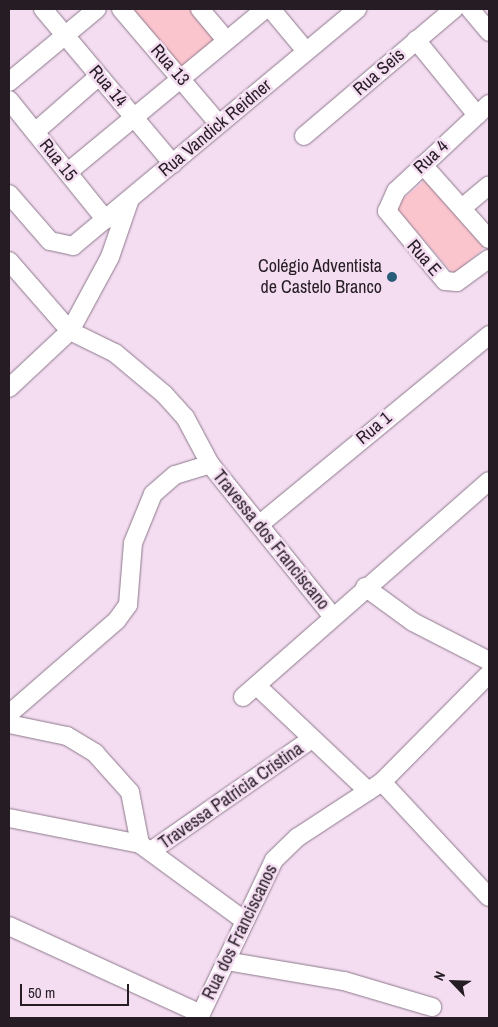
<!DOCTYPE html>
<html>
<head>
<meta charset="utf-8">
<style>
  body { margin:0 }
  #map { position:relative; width:498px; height:1027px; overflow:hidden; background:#f4ddf1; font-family:"Archivo Narrow",sans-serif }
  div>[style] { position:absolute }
  .green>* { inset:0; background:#fbc5ce; transform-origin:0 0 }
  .roads { filter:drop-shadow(0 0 1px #8d788b) drop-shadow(0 0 1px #8d788b) }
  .minor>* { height:18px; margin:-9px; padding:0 9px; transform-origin:9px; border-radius:9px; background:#fff }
  .dots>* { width:14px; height:14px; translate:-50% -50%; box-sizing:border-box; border:2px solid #f4ddf1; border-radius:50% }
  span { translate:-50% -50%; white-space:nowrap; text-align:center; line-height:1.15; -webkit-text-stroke:5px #f4ddf1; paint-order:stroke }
  .street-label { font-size:18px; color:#251c24 }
  .poi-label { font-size:18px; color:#251c24 }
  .right { translate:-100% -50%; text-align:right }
  .frame { position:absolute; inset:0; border:10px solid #251c24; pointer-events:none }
  .north { position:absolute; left:428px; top:957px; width:50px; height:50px; -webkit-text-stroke:4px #f4ddf1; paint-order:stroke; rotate:294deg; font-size:14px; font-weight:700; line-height:20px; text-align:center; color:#251c24 }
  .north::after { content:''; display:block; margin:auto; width:18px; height:22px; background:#251c24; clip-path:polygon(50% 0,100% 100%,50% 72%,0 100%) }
  .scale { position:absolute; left:20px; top:984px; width:109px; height:22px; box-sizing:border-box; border:2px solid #251c24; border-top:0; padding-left:6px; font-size:15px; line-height:18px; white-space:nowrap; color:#251c24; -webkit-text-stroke:4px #f4ddf1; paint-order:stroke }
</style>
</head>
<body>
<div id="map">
  <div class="green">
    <div style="clip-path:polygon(129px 9px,192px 9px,219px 40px,183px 71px)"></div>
    <div style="left:425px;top:180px;width:90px;height:40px;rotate:49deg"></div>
  </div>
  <div class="roads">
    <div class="minor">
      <div style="left:43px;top:9px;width:202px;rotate:50deg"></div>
      <div style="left:121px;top:9px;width:150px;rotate:49.6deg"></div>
      <div style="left:200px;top:9px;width:40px;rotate:50deg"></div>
      <div style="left:271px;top:9px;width:55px;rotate:50.2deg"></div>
      <div style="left:470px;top:9px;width:30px;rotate:50deg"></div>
      <div style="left:416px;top:40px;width:97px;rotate:50.9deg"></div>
      <div style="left:9px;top:82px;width:114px;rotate:-39.7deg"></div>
      <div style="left:9px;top:100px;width:154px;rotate:51.1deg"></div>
      <div style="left:489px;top:104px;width:127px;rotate:136.9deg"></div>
      <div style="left:396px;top:191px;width:22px;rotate:114deg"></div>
      <div style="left:387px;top:211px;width:91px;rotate:50.4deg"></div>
      <div style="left:445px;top:281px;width:12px;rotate:5deg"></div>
      <div style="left:457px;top:282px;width:39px;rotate:-36deg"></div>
      <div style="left:35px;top:132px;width:85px;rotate:-41.2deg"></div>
      <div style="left:304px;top:136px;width:197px;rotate:-40.3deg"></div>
      <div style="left:423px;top:165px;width:99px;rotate:48.3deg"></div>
      <div style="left:68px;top:172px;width:256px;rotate:-39.6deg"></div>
      <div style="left:9px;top:194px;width:62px;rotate:48.9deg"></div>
      <div style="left:50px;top:241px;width:24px;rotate:12deg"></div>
      <div style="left:73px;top:246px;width:370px;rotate:-39.8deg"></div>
      <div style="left:462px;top:208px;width:35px;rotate:-40deg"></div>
      <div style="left:9px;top:261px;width:93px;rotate:48.9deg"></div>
      <div style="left:70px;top:331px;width:50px;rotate:26.1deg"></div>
      <div style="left:115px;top:353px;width:64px;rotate:39.9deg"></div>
      <div style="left:164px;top:394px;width:31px;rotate:48deg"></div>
      <div style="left:185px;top:417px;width:53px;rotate:62deg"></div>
      <div style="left:210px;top:464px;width:195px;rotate:51.2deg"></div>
      <div style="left:9px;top:388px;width:83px;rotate:-43.1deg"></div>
      <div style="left:70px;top:331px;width:84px;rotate:-61.6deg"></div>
      <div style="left:110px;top:257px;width:61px;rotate:-71deg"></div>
      <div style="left:260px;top:524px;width:297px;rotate:-39.5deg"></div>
      <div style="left:365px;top:587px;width:59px;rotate:36.1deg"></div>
      <div style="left:413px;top:622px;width:85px;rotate:27.2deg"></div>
      <div style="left:257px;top:686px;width:153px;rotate:43.4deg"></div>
      <div style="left:243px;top:697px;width:327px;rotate:-41.3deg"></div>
      <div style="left:9px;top:714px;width:143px;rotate:-41deg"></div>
      <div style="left:117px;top:620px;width:19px;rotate:-54deg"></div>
      <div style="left:128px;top:605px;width:62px;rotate:-85.4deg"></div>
      <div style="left:133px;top:543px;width:53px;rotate:-67.8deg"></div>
      <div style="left:153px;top:494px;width:29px;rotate:-41deg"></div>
      <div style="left:175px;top:475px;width:37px;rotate:-17deg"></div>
      <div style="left:9px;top:724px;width:59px;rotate:11.7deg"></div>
      <div style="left:67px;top:736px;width:33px;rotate:31deg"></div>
      <div style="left:95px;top:753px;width:52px;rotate:48.1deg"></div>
      <div style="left:130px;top:792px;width:53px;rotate:79.1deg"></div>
      <div style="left:382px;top:782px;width:157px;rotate:47.1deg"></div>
      <div style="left:9px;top:818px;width:134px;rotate:11.2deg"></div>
      <div style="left:140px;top:844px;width:129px;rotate:36.2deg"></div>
      <div style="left:151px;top:851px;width:194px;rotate:-34.9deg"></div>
      <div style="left:9px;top:926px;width:211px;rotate:24.6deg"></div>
      <div style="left:226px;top:961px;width:120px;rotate:9.6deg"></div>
      <div style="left:344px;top:981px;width:92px;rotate:16.5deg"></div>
      <div style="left:199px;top:1018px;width:175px;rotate:-64.6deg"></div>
      <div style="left:274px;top:860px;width:33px;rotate:-44deg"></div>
      <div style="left:298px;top:837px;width:100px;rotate:-33.2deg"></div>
      <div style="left:382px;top:782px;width:152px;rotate:-45.3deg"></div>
    </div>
  </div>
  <div class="dots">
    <div style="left:392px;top:277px;background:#295c79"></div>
  </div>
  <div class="street-label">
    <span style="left:170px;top:65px;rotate:49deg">Rua 13</span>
    <span style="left:379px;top:72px;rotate:-41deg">Rua Seis</span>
    <span style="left:108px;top:86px;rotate:50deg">Rua 14</span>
    <span style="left:215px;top:128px;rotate:-40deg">Rua Vandick Reidner</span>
    <span style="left:431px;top:157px;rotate:-43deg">Rua 4</span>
    <span style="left:58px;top:160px;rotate:51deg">Rua 15</span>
    <span style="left:424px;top:258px;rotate:49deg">Rua E</span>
    <span style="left:374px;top:428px;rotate:-40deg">Rua 1</span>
    <span style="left:271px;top:540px;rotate:51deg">Travessa dos Franciscano</span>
    <span style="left:231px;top:796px;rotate:-35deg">Travessa Patricia Cristina</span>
    <span style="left:240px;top:932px;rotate:-64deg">Rua dos Franciscanos</span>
  </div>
  <div class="poi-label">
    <span class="right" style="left:382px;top:277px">Colégio Adventista<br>de Castelo Branco</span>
  </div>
  <div class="frame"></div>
  <div class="north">N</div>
  <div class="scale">50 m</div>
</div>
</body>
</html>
